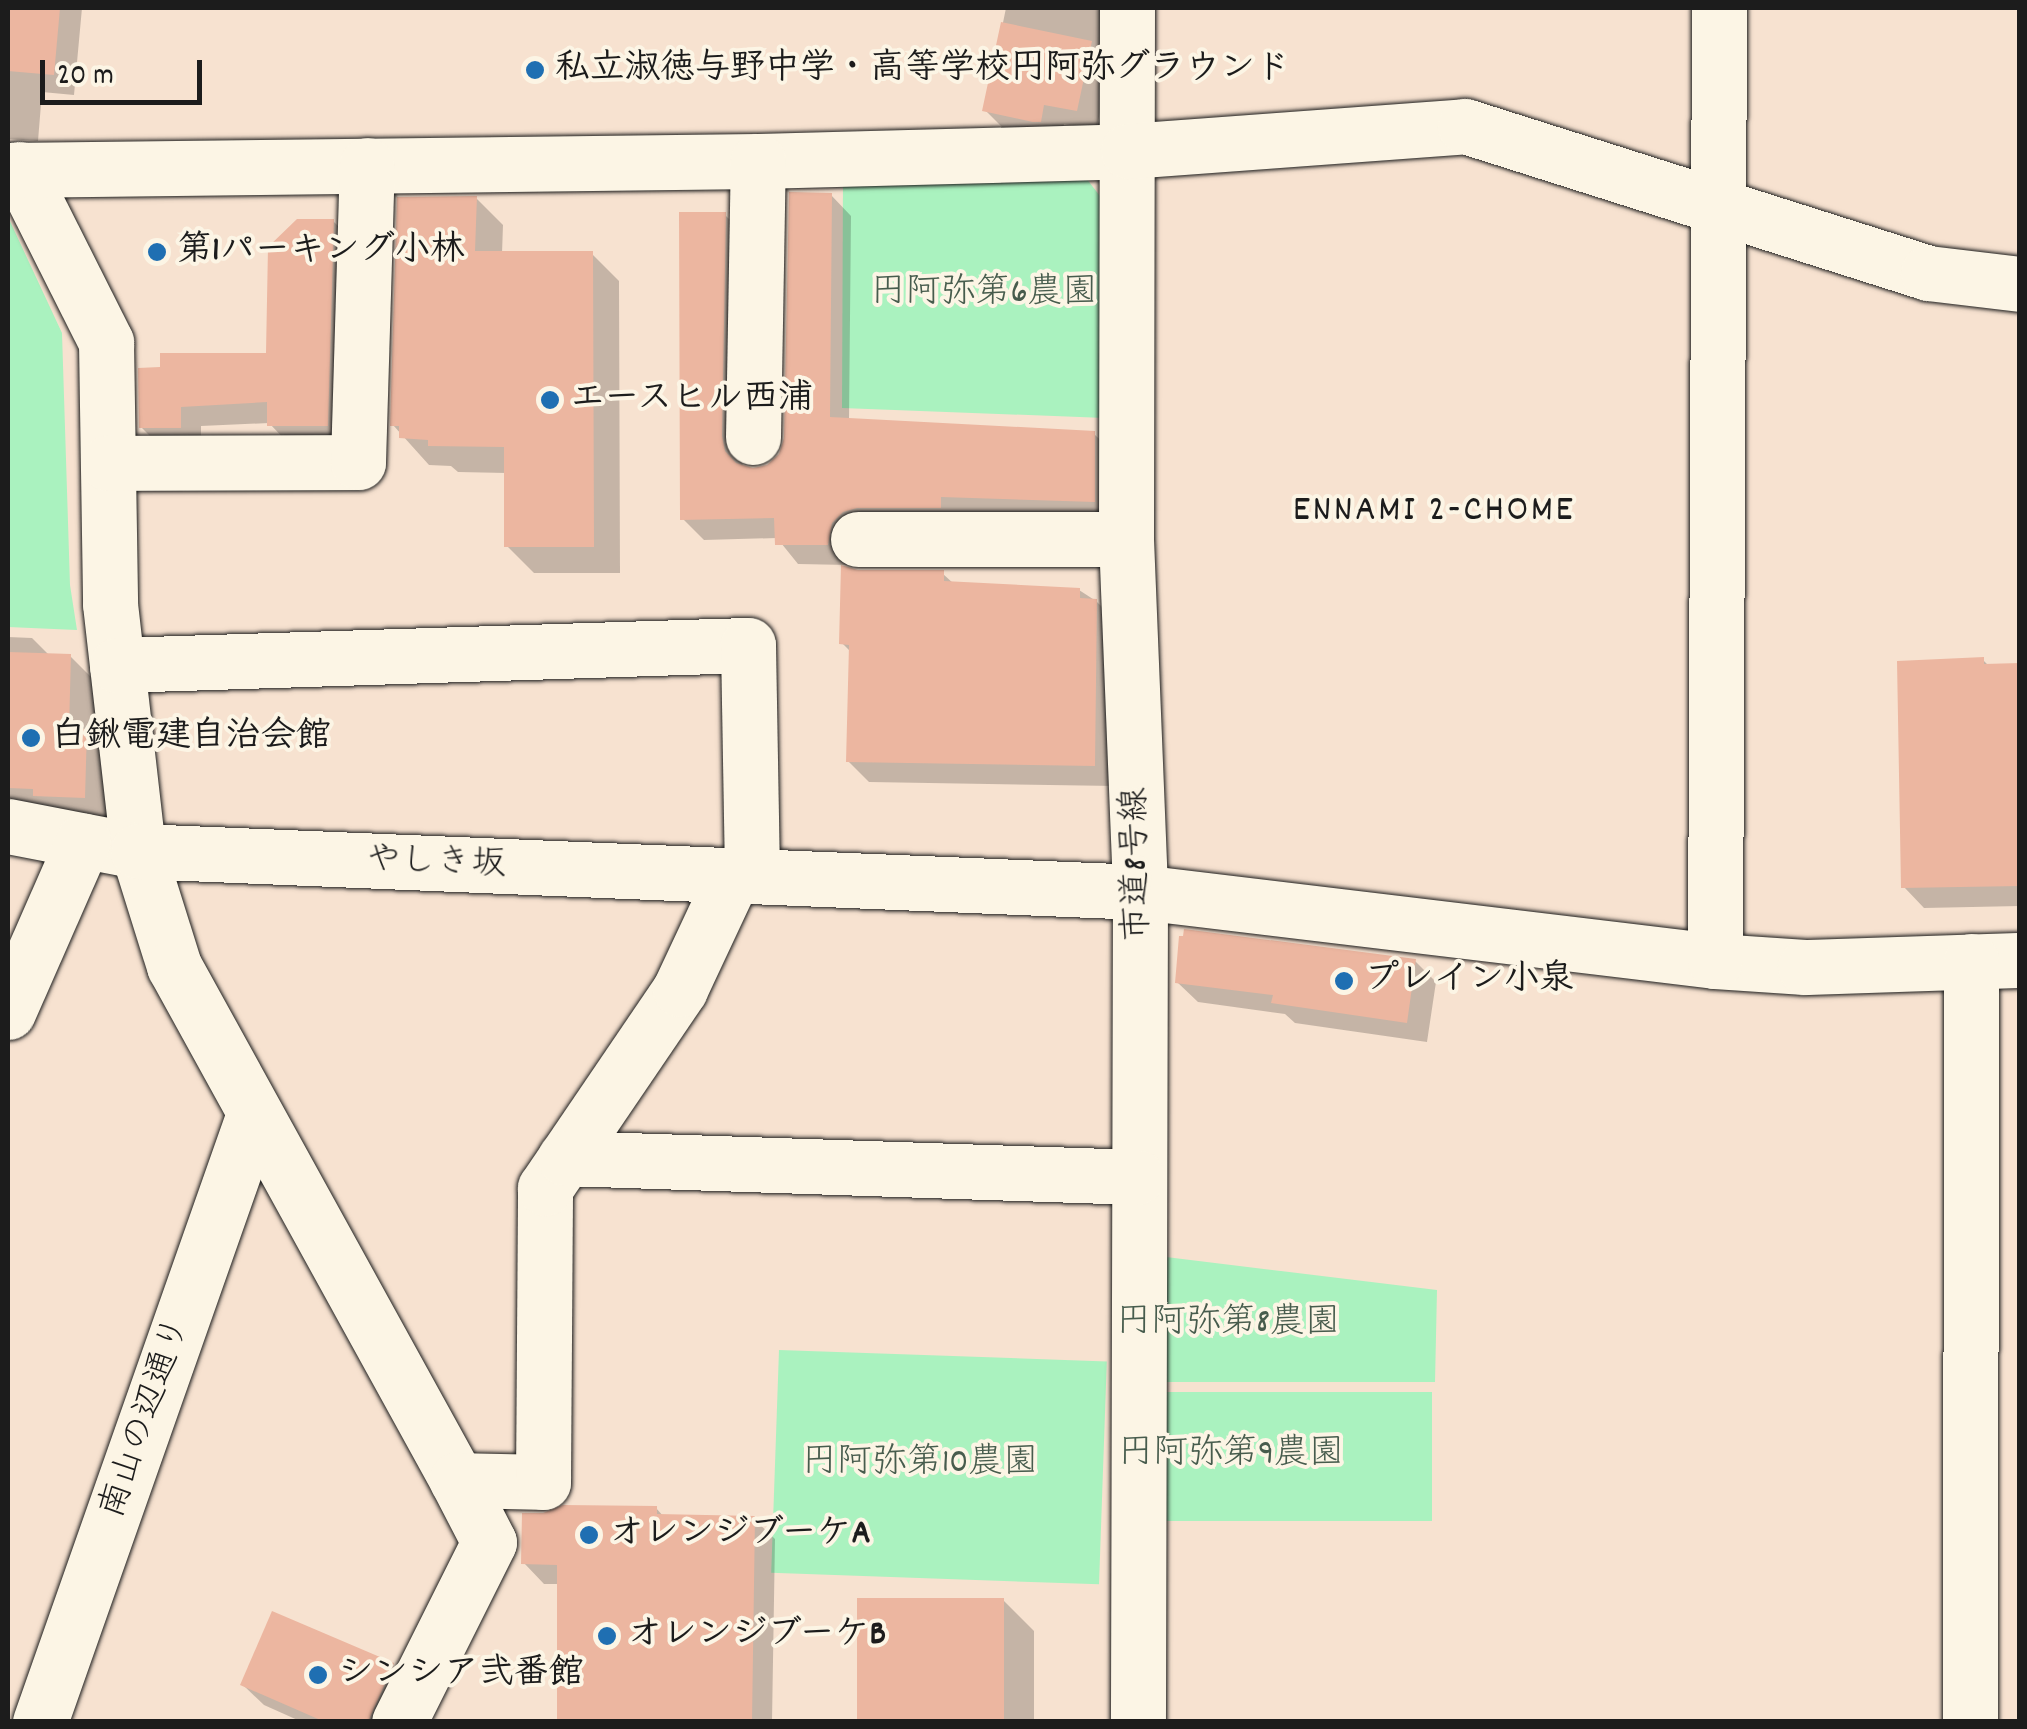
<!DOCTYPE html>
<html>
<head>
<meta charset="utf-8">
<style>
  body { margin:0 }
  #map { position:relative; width:2027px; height:1729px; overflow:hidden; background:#f7e2d0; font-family:Dekko,"Klee One",sans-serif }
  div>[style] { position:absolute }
  .green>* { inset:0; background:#aaf2bf; transform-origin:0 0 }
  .shadow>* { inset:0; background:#0003 }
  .building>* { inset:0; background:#ecb6a0; transform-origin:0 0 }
  .roads { filter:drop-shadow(0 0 2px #1c1c1c) drop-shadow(0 0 2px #1c1c1c) }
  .minor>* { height:55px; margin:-27.5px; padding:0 27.5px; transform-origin:27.5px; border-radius:27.5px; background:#fcf5e5 }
  .dots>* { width:28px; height:28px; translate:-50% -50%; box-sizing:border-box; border:5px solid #fcf5e5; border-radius:50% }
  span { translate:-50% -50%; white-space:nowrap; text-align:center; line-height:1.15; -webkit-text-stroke:8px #fcf5e5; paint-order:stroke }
  .poi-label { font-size:35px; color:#1c1c1c; font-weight:700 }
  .left { translate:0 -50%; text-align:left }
  .park-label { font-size:35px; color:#475c4d }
  .street-label { font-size:35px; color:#1c1c1c }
  .neighbourhood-label { font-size:38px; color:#1c1c1c; letter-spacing:2.5px }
  .frame { position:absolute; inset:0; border:10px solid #1c1c1c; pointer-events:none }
  .scale { position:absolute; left:40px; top:60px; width:162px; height:45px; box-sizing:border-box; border:5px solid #1c1c1c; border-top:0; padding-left:12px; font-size:30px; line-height:35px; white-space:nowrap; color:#1c1c1c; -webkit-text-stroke:8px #fcf5e5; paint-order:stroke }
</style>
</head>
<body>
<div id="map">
  <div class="green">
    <div style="clip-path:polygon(1083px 174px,1103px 200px,1105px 418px,842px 408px,843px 177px)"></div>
    <div style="clip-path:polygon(8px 217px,62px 333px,70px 585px,77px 630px,8px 627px)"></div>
    <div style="clip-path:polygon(1166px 1257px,1437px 1290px,1435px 1382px,1164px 1382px)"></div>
    <div style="left:779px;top:1350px;width:328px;height:223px;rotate:2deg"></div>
    <div style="left:1166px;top:1392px;width:266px;height:129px"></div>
  </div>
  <div class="shadow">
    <div style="clip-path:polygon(8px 8px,82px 8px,74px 95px,42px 92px,38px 141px,8px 139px)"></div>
    <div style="clip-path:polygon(1006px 8px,1100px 8px,1111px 64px,1096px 130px,1064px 124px,1061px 141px,1005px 130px,985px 110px)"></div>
    <div style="clip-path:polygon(831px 195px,851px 216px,849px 421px,1094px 434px,1115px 454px,1114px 521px,851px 544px,848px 565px,798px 564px,777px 538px,704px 540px,683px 519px,725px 215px,745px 235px,741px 459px,744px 469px,751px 471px,768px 467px,781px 455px)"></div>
    <div style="clip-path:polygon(476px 198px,503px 225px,502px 254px,592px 254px,619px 281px,620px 573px,534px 573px,507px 546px,506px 473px,458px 472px,451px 466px,429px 465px,393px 425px)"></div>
    <div style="clip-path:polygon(333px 221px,354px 242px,348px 446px,290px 445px,269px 423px,201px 426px,201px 448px,162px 448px,141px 427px,268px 355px)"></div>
    <div style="clip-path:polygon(858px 573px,942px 573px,954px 584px,1079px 590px,1096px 601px,1117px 622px,1115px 786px,869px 782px,848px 761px,852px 653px,842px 643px)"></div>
    <div style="clip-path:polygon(8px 637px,32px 638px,50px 656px,70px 656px,101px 687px,114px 827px,8px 816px)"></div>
    <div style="clip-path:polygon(1983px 660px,1990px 667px,2020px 666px,2020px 906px,1924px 908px,1904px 887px)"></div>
    <div style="clip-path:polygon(1415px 961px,1436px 982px,1427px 1042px,1295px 1023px,1285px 1014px,1198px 1002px,1177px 982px)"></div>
    <div style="clip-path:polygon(656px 1508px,664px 1517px,754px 1519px,775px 1539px,772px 1722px,560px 1722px,559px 1584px,544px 1584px,524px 1563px)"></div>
    <div style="clip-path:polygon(1003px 1600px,1034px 1631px,1034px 1722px,859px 1722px)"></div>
    <div style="clip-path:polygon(392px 1665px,413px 1686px,395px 1722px,302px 1722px,264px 1705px,243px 1685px)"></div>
  </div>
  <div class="building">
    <div style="clip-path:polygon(8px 8px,60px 8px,54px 75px,8px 71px)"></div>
    <div style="clip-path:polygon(1001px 22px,1092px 41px,1077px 111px,1044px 105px,1041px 122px,1033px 122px,982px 111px)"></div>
    <div style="clip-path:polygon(789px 192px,832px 193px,830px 417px,1095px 431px,1095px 502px,941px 497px,941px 508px,857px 508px,843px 512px,832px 523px,828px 545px,775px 545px,774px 518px,680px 520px,679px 212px,726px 212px,722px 436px,725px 451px,736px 463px,753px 468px,767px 465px,779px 454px,784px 438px)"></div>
    <div style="clip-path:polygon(477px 196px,475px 251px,593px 251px,594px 547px,504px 547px,504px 447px,428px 446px,428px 440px,399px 438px,399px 426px,390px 426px,397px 197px)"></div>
    <div style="clip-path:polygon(297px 219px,334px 219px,328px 426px,267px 426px,267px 402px,181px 407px,181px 428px,139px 428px,138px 368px,160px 367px,160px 353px,266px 353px,268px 247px)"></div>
    <div style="clip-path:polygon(841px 565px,858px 570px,944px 570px,944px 581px,1080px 588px,1080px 598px,1097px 599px,1095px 766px,846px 762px,849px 645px,839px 644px)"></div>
    <div style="clip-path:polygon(8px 652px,71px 654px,69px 729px,87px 729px,85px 798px,33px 796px,33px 789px,8px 788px)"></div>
    <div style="clip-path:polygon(1984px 657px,1984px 664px,2020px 663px,2020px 886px,1901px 888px,1897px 661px)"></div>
    <div style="clip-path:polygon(1184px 929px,1416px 959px,1407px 1023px,1271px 1003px,1273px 995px,1175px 983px,1179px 936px,1183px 936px)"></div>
    <div style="clip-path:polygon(563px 1505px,657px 1506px,657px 1514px,755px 1516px,752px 1722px,557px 1722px,557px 1565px,521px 1564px,522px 1513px,543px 1513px)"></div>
    <div style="left:857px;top:1598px;width:147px;height:124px"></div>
    <div style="clip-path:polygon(272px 1611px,394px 1663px,368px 1722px,325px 1722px,240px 1685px)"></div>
  </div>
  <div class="roads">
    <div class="minor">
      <div style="left:1127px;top:8px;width:531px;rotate:90.11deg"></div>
      <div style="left:1126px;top:539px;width:353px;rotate:87.7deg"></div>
      <div style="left:1140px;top:892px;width:830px;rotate:90.14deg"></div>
      <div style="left:19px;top:169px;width:194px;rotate:63.3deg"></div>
      <div style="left:106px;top:342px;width:262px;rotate:89.1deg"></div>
      <div style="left:110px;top:604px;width:249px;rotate:83.5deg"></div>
      <div style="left:138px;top:851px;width:121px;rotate:72.6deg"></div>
      <div style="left:174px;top:966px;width:587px;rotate:61.16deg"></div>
      <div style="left:457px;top:1480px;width:86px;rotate:1.3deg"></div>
      <div style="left:543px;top:1482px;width:294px;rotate:-89.6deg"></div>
      <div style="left:545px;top:1188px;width:240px;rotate:-55.8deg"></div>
      <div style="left:680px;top:989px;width:125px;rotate:-64.9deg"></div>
      <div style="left:8px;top:170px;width:750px;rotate:-0.69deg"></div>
      <div style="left:758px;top:161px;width:370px;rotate:-1.5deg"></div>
      <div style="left:1128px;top:151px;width:338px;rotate:-4.2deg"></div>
      <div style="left:1465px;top:126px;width:486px;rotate:17.6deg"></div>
      <div style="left:1928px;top:273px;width:93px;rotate:6.8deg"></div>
      <div style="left:753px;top:437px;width:276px;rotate:-89deg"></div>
      <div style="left:108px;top:463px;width:250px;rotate:-0.2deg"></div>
      <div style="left:358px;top:462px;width:297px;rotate:-88.3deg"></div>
      <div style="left:858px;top:539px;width:268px"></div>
      <div style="left:117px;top:665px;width:631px;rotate:-1.82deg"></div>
      <div style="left:748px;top:645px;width:231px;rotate:89deg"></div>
      <div style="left:8px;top:826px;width:132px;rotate:10.9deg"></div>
      <div style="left:138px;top:851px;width:1003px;rotate:2.34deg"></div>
      <div style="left:1140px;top:892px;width:579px;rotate:6.84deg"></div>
      <div style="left:1715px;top:961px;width:90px;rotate:3.8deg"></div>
      <div style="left:1805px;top:967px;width:215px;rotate:-1.9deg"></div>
      <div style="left:1715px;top:961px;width:953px;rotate:-89.76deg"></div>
      <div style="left:8px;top:1012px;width:187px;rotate:-66.3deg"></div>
      <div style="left:565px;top:1158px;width:572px;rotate:1.9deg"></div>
      <div style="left:40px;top:1722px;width:645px;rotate:-70.61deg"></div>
      <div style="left:399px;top:1722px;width:201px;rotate:-63.4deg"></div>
      <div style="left:489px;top:1542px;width:70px;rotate:-117.3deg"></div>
      <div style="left:1970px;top:1722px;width:761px;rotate:-89.92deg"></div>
    </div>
  </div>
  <div class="dots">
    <div style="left:535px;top:70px;background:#1f6fb2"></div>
    <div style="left:157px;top:252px;background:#1f6fb2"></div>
    <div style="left:550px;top:400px;background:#1f6fb2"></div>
    <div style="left:31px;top:738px;background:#1f6fb2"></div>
    <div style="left:1344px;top:981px;background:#1f6fb2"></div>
    <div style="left:589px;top:1535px;background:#1f6fb2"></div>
    <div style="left:607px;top:1636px;background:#1f6fb2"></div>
    <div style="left:318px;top:1675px;background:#1f6fb2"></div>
  </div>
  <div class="poi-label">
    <span class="left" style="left:555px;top:70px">私立淑徳与野中学・高等学校円阿弥グラウンド</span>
    <span class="left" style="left:177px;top:252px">第1パーキング小林</span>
    <span class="left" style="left:570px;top:400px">エースヒル西浦</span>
    <span class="left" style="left:51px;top:738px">白鍬電建自治会館</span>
    <span class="left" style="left:1364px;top:981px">プレイン小泉</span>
    <span class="left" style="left:609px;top:1535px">オレンジブーケA</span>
    <span class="left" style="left:627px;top:1636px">オレンジブーケB</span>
    <span class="left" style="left:338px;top:1675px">シンシア弐番館</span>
  </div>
  <div class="park-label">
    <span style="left:984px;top:294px">円阿弥第6農園</span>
    <span style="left:1228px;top:1324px">円阿弥第8農園</span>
    <span style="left:1231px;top:1455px">円阿弥第9農園</span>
    <span style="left:920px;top:1464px">円阿弥第10農園</span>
  </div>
  <div class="street-label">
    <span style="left:436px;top:864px;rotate:2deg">やしき坂</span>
    <span style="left:1138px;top:864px;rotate:-91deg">市道8号線</span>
    <span style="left:147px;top:1418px;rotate:-71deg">南山の辺通り</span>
  </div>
  <div class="neighbourhood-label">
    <span style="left:1434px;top:512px">ENNAMI 2-CHOME</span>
  </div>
  <div class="frame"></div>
  <div class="scale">20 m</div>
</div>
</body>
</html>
